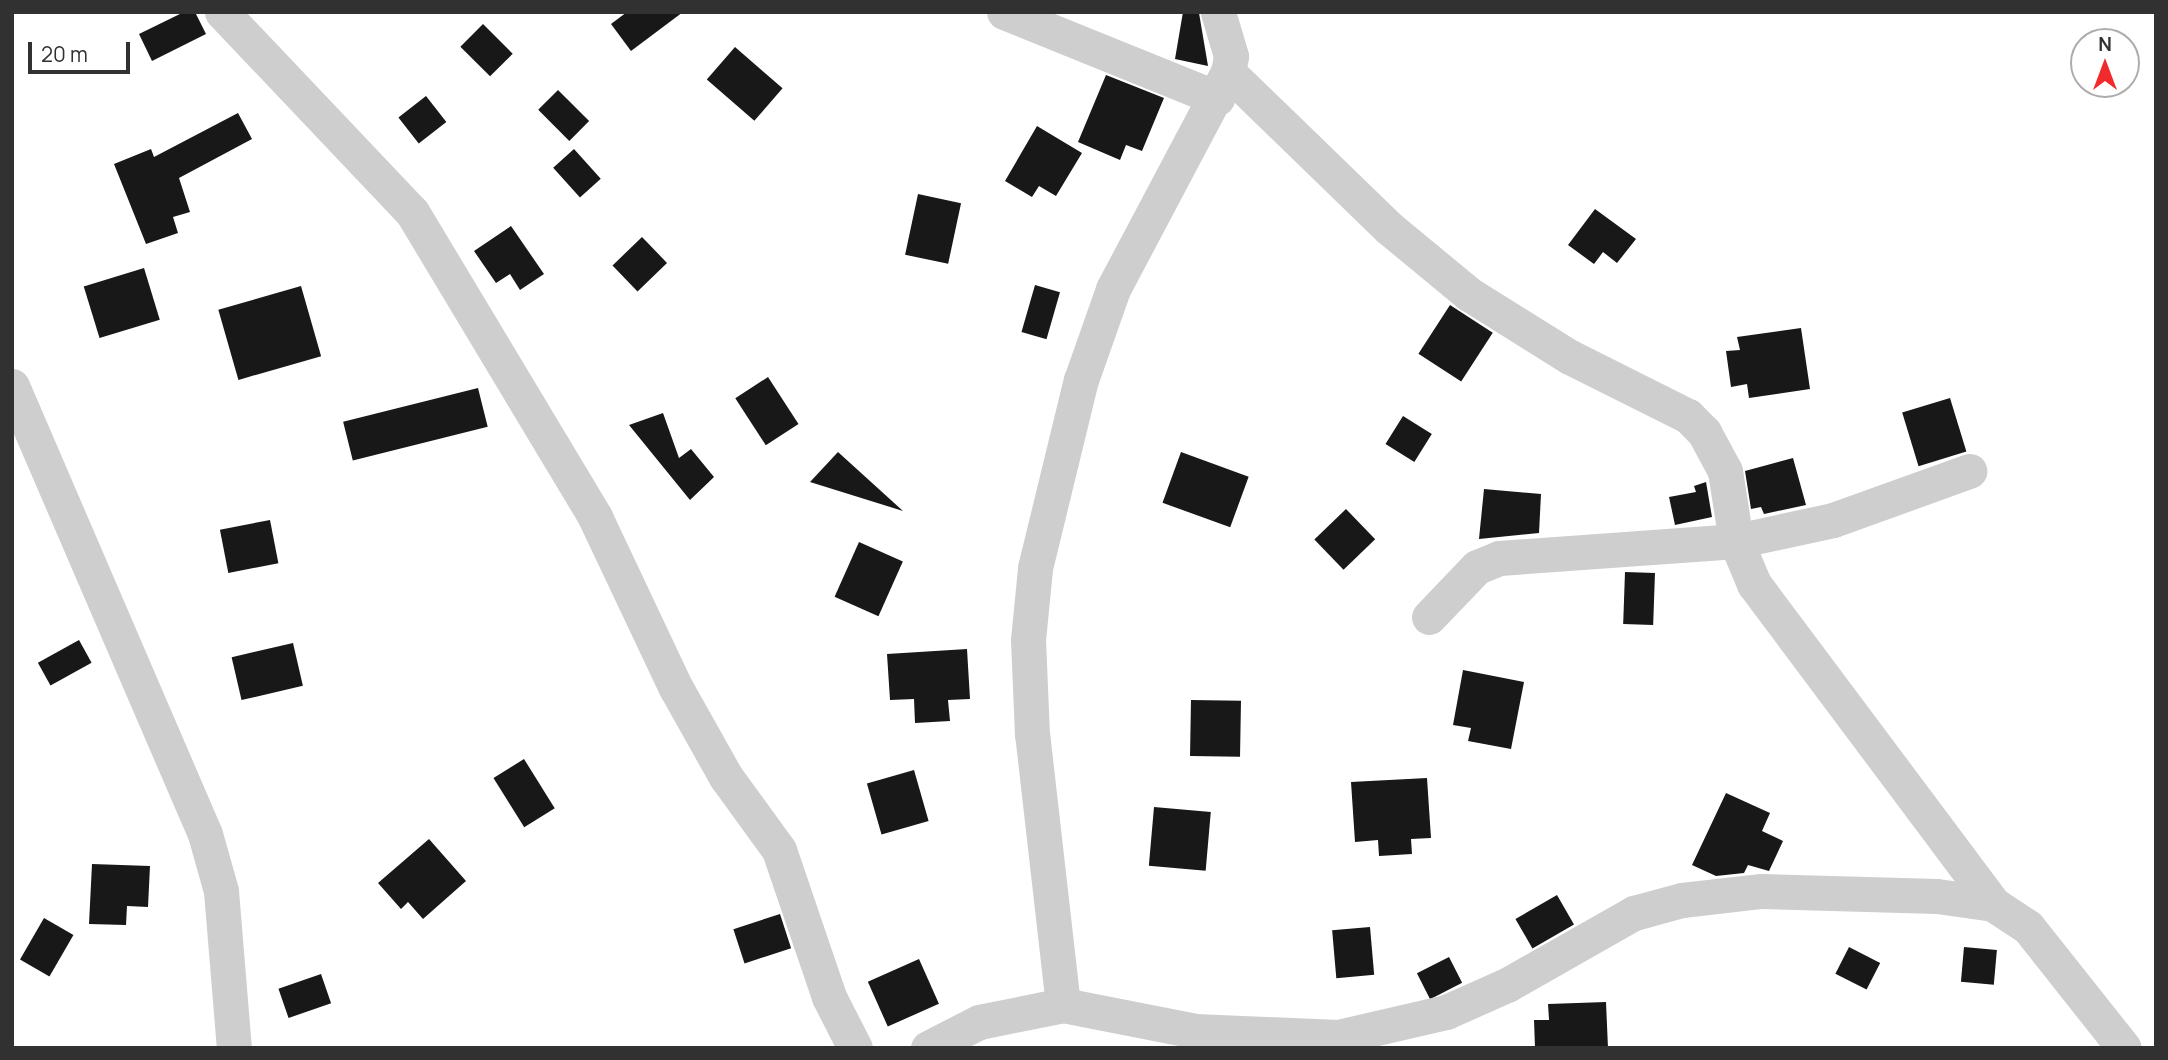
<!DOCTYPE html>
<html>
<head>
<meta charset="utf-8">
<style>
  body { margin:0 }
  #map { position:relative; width:2168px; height:1060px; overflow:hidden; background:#fff; font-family:Manrope,sans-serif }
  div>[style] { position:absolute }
  .building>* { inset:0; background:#181818; transform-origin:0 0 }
  .street>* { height:35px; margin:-17.5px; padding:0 17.5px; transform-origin:17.5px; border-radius:17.5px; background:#cecece }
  span { translate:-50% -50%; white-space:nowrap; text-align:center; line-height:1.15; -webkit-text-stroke:7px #fff; paint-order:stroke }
  .frame { position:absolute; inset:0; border:14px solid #313131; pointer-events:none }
  .north { position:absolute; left:2070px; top:28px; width:70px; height:70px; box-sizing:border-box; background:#fff; border:2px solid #adadad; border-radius:50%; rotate:0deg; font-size:19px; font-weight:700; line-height:28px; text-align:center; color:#313131 }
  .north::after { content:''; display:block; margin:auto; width:24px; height:32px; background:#f12b2b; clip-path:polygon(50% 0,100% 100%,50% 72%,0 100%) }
  .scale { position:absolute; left:28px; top:42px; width:102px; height:32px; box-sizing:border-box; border:4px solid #313131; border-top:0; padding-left:9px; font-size:21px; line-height:24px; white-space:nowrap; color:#313131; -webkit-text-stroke:5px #fff; paint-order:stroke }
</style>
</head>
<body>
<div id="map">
  <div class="building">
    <div style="clip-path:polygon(184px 12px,195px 12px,206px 34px,152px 61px,139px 34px)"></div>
    <div style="clip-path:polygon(627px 12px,683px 12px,631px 51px,611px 24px)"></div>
    <div style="clip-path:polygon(1183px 12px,1199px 13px,1208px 66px,1175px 59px)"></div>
    <div style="left:483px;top:24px;width:42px;height:32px;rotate:45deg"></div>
    <div style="left:735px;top:47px;width:63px;height:43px;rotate:41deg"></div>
    <div style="clip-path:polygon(1106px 75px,1164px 98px,1142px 151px,1126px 145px,1120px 160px,1078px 142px)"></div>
    <div style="left:558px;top:90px;width:44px;height:28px;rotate:45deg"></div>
    <div style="left:426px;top:96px;width:33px;height:35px;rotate:52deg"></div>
    <div style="clip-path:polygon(238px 113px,252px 139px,179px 178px,190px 212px,173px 217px,178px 233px,146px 244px,114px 164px,151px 149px,154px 157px)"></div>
    <div style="clip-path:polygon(1037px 126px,1082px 153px,1056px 196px,1039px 186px,1032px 197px,1005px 181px)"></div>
    <div style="left:574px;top:149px;width:40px;height:28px;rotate:48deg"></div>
    <div style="left:918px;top:194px;width:44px;height:62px;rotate:12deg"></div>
    <div style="clip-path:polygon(1595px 209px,1636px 239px,1617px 263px,1603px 252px,1594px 264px,1568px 245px)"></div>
    <div style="clip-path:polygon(511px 226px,544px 274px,520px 290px,510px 274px,496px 283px,474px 251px)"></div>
    <div style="left:642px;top:237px;width:36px;height:41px;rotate:46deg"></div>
    <div style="left:144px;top:268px;width:54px;height:63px;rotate:73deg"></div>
    <div style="left:1035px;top:285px;width:26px;height:49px;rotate:16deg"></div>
    <div style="left:301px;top:286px;width:73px;height:86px;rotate:74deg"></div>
    <div style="left:1450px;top:305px;width:51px;height:58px;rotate:33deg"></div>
    <div style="clip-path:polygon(1801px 328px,1810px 389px,1749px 398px,1747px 384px,1731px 387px,1726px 351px,1740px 350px,1737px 337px)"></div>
    <div style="left:768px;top:377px;width:56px;height:39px;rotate:57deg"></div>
    <div style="left:478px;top:388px;width:40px;height:139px;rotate:76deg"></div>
    <div style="left:1950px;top:398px;width:56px;height:50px;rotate:73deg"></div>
    <div style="clip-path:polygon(663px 413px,679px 458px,691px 449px,714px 477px,690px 500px,629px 425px)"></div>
    <div style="left:1403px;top:416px;width:34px;height:33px;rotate:32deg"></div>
    <div style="clip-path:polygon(838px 452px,903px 511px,810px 482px)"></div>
    <div style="left:1181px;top:452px;width:72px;height:54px;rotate:20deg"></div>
    <div style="clip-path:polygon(1793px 458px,1806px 505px,1764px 514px,1761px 507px,1751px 509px,1745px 471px)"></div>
    <div style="clip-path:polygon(1706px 482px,1712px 517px,1675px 525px,1669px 497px,1696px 492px,1694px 486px)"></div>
    <div style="clip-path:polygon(1484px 489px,1541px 494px,1539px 533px,1479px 539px)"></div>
    <div style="left:1346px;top:509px;width:42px;height:44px;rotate:46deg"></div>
    <div style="left:270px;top:520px;width:44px;height:51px;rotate:79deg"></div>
    <div style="left:859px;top:542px;width:48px;height:60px;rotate:24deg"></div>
    <div style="left:1625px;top:572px;width:30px;height:52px;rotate:2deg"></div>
    <div style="left:79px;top:640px;width:26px;height:47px;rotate:61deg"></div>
    <div style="left:293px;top:643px;width:44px;height:63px;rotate:77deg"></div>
    <div style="clip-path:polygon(967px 649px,970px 699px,948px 700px,950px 721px,915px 723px,914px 699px,890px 700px,887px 654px)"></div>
    <div style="clip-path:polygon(1463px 670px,1524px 682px,1511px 749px,1468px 741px,1471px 728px,1453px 725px)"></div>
    <div style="left:1191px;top:700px;width:50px;height:56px;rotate:1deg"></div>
    <div style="left:524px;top:759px;width:58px;height:36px;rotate:58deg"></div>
    <div style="left:914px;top:770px;width:53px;height:49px;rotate:74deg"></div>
    <div style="clip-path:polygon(1427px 778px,1431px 838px,1411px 839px,1412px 854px,1379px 856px,1378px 840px,1355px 842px,1351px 782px)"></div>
    <div style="clip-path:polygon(1726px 793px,1770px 813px,1762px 831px,1783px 841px,1769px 871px,1748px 865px,1744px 873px,1716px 876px,1692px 865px)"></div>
    <div style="left:1154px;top:807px;width:57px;height:59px;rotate:5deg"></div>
    <div style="clip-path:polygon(429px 839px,466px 881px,423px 919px,408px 902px,401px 909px,378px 883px)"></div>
    <div style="clip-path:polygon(92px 864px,150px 866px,148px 907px,127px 906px,126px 925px,89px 924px)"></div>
    <div style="left:1557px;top:895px;width:34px;height:48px;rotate:60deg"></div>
    <div style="left:780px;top:914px;width:36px;height:49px;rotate:72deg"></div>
    <div style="left:44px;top:918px;width:34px;height:48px;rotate:30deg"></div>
    <div style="left:1370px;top:927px;width:48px;height:38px;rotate:85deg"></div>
    <div style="left:1849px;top:947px;width:35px;height:30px;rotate:27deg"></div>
    <div style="left:1964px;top:947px;width:33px;height:35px;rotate:5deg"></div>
    <div style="left:1449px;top:957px;width:29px;height:36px;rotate:63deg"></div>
    <div style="left:919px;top:959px;width:49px;height:56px;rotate:66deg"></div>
    <div style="left:321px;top:974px;width:31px;height:45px;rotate:71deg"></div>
    <div style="clip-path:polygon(1606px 1002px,1608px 1048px,1535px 1048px,1534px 1020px,1549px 1020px,1548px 1004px)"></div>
  </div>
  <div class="street">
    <div style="left:222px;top:12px;width:276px;rotate:46.5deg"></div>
    <div style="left:412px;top:212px;width:356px;rotate:59deg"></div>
    <div style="left:595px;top:517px;width:189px;rotate:64.7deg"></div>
    <div style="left:676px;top:688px;width:102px;rotate:60.7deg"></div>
    <div style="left:726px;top:777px;width:90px;rotate:54deg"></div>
    <div style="left:779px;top:850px;width:155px;rotate:71.2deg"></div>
    <div style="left:829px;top:997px;width:57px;rotate:63deg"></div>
    <div style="left:1004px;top:12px;width:230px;rotate:22deg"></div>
    <div style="left:1228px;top:72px;width:224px;rotate:44.1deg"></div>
    <div style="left:1389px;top:228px;width:104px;rotate:39.5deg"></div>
    <div style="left:1469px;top:294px;width:119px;rotate:32deg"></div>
    <div style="left:1570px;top:357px;width:132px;rotate:26.6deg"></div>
    <div style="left:1688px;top:416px;width:23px;rotate:45deg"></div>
    <div style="left:1704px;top:432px;width:44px;rotate:61.7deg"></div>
    <div style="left:1725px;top:471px;width:71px;rotate:81.1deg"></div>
    <div style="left:1736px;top:541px;width:47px;rotate:67.3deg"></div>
    <div style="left:1754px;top:584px;width:399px;rotate:53.2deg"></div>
    <div style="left:1993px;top:904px;width:42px;rotate:33.3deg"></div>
    <div style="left:2028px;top:927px;width:154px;rotate:51.6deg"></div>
    <div style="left:12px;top:386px;width:488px;rotate:66.7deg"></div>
    <div style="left:205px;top:834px;width:59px;rotate:74.3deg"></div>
    <div style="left:221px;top:891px;width:158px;rotate:85.3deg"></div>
    <div style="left:1429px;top:617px;width:69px;rotate:-46.2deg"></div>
    <div style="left:1477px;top:567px;width:24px;rotate:-22deg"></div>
    <div style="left:1499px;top:558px;width:238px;rotate:-4.1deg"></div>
    <div style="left:1736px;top:541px;width:99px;rotate:-12.2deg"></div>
    <div style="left:1833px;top:520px;width:145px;rotate:-19.8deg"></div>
    <div style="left:1063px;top:1005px;width:272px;rotate:-96.5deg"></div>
    <div style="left:1032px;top:735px;width:95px;rotate:-92.4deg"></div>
    <div style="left:1028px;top:640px;width:72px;rotate:-84.4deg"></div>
    <div style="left:1035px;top:568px;width:194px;rotate:-76.3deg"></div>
    <div style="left:1081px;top:380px;width:96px;rotate:-70.6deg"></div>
    <div style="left:1113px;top:289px;width:246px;rotate:-62.1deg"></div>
    <div style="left:1228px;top:72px;width:16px;rotate:-79deg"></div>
    <div style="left:1231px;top:56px;width:46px;rotate:-106.5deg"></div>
    <div style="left:928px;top:1048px;width:57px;rotate:-27deg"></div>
    <div style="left:979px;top:1022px;width:86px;rotate:-11.4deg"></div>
    <div style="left:1063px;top:1005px;width:135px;rotate:11.1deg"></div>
    <div style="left:1195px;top:1031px;width:143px;rotate:2.4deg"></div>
    <div style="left:1338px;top:1037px;width:111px;rotate:-13deg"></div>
    <div style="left:1446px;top:1012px;width:67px;rotate:-23.9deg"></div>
    <div style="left:1507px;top:985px;width:146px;rotate:-29.6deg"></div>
    <div style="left:1634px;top:913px;width:50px;rotate:-15.2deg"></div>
    <div style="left:1682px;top:900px;width:80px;rotate:-6.5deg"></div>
    <div style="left:1761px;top:891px;width:176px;rotate:1.6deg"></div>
    <div style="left:1937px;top:896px;width:57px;rotate:8.1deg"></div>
  </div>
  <div class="frame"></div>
  <div class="north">N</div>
  <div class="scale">20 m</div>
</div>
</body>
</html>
